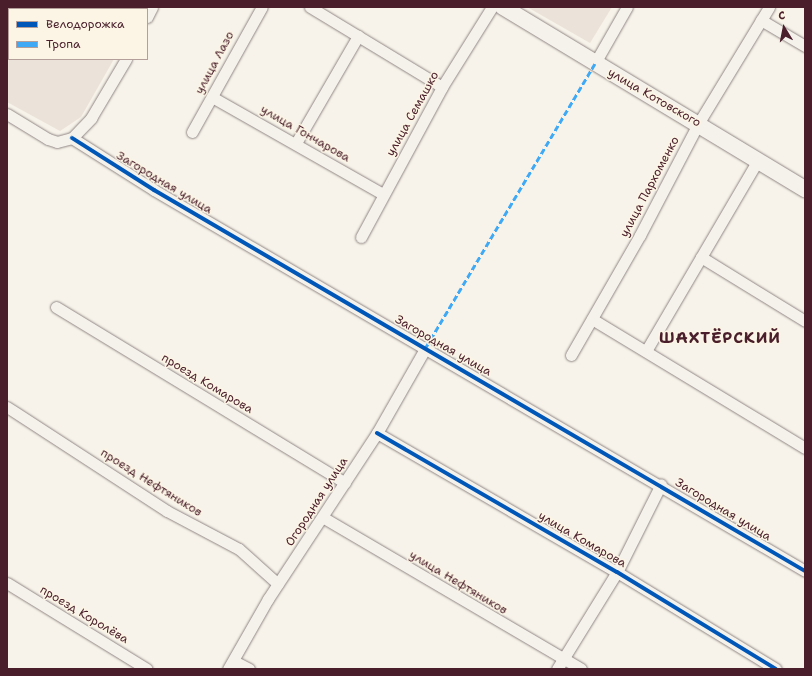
<!DOCTYPE html>
<html>
<head>
<meta charset="utf-8">
<style>
  body { margin:0 }
  #map { position:relative; width:812px; height:676px; overflow:hidden; background:#f7f3ea; font-family:"Shantell Sans",sans-serif }
  div>[style] { position:absolute }
  .built>* { inset:0; background:#ebe3d9 }
  .roads { filter:drop-shadow(0 0 1px #908684) drop-shadow(0 0 1px #908684) }
  .street>* { height:11px; margin:-5.5px; padding:0 5.5px; transform-origin:5.5px; border-radius:5.5px; background:#f5f2ec }
  .secondary>* { height:16px; margin:-8px; padding:0 8px; transform-origin:8px; border-radius:8px; background:#f5f2ec }
  .quiet>* { height:3px; margin-top:-1.5px; transform-origin:0; background:repeating-linear-gradient(90deg,#3fa9f5 0 6px,transparent 0 9px) }
  .cycleway>* { height:4px; margin:-2px; padding:0 2px; transform-origin:2px; border-radius:2px; background:#0057b8 }
  span { translate:-50% -50%; white-space:nowrap; text-align:center; line-height:1.15; -webkit-text-stroke:3px #fcf5e5; paint-order:stroke }
  .street-label { font-size:12px; color:#4a1f2b }
  .district-label { font-size:16px; color:#4a1f2b; font-weight:700; letter-spacing:1px }
  .frame { position:absolute; inset:0; border:8px solid #4a1f2b; pointer-events:none }
  .legend { position:absolute; left:8px; top:8px; width:140px; height:52px; box-sizing:border-box; background:#fcf5e5; border:1px solid #b59f9b; margin:0; padding:5px 7px; list-style:none; font-size:12px; color:#4a1f2b }
  .legend li { display:flex; align-items:center; gap:8px; height:20px }
  .legend b { width:20px; border:1px solid #b59f9b }
  .north { position:absolute; left:764px; top:8px; width:40px; height:40px; -webkit-text-stroke:3px #fcf5e5; paint-order:stroke; rotate:350deg; font-size:11px; font-weight:700; line-height:16px; text-align:center; color:#4a1f2b }
  .north::after { content:''; display:block; margin:auto; width:14px; height:18px; background:#4a1f2b; clip-path:polygon(50% 0,100% 100%,50% 72%,0 100%) }
</style>
</head>
<body>
<div id="map">
  <div class="built">
    <div style="clip-path:polygon(7px 7px,145px 7px,9px 9px,9px 59px,114px 59px,81px 117px,60px 131px,7px 102px)"></div>
    <div style="clip-path:polygon(527px 7px,612px 7px,590px 43px)"></div>
  </div>
  <div class="roads">
    <div class="street">
      <div style="left:310px;top:7px;width:154px;rotate:31.2deg"></div>
      <div style="left:147px;top:17px;width:11px;rotate:-63deg"></div>
      <div style="left:761px;top:20px;width:51px;rotate:30.6deg"></div>
      <div style="left:595px;top:63px;width:64px;rotate:-60.3deg"></div>
      <div style="left:212px;top:97px;width:197px;rotate:29.6deg"></div>
      <div style="left:7px;top:114px;width:48px;rotate:31.4deg"></div>
      <div style="left:48px;top:139px;width:9px;rotate:18deg"></div>
      <div style="left:57px;top:142px;width:16px;rotate:-15deg"></div>
      <div style="left:72px;top:138px;width:28px;rotate:-46deg"></div>
      <div style="left:91px;top:118px;width:69px;rotate:-59.3deg"></div>
      <div style="left:192px;top:132px;width:143px;rotate:-60.8deg"></div>
      <div style="left:72px;top:138px;width:97px;rotate:32.4deg"></div>
      <div style="left:154px;top:190px;width:754px;rotate:30.34deg"></div>
      <div style="left:296px;top:143px;width:124px;rotate:-59.9deg"></div>
      <div style="left:361px;top:237px;width:170px;rotate:-61.6deg"></div>
      <div style="left:442px;top:87px;width:94px;rotate:-58deg"></div>
      <div style="left:701px;top:257px;width:122px;rotate:31.6deg"></div>
      <div style="left:56px;top:307px;width:338px;rotate:31.3deg"></div>
      <div style="left:592px;top:319px;width:249px;rotate:31.2deg"></div>
      <div style="left:646px;top:351px;width:221px;rotate:-59.6deg"></div>
      <div style="left:571px;top:355px;width:138px;rotate:-60.1deg"></div>
      <div style="left:640px;top:235px;width:125px;rotate:-62.4deg"></div>
      <div style="left:698px;top:124px;width:137px;rotate:-58.7deg"></div>
      <div style="left:7px;top:407px;width:191px;rotate:33deg"></div>
      <div style="left:167px;top:511px;width:81px;rotate:27.8deg"></div>
      <div style="left:239px;top:549px;width:52px;rotate:41.9deg"></div>
      <div style="left:377px;top:433px;width:277px;rotate:30.1deg"></div>
      <div style="left:617px;top:572px;width:186px;rotate:31.4deg"></div>
      <div style="left:324px;top:518px;width:298px;rotate:30.4deg"></div>
      <div style="left:7px;top:583px;width:164px;rotate:31.6deg"></div>
      <div style="left:234px;top:661px;width:17px;rotate:28deg"></div>
      <div style="left:228px;top:669px;width:81px;rotate:-60.3deg"></div>
      <div style="left:268px;top:599px;width:199px;rotate:-56.7deg"></div>
      <div style="left:377px;top:433px;width:99px;rotate:-60.3deg"></div>
      <div style="left:557px;top:669px;width:114px;rotate:-58.3deg"></div>
      <div style="left:617px;top:572px;width:98px;rotate:-63.4deg"></div>
    </div>
    <div class="secondary">
      <div style="left:503px;top:7px;width:353px;rotate:31.1deg"></div>
    </div>
  </div>
  <div class="quiet">
    <div style="left:426px;top:347px;width:330px;rotate:-59.2deg"></div>
  </div>
  <div class="cycleway">
    <div style="left:72px;top:138px;width:97px;rotate:32.4deg"></div>
    <div style="left:154px;top:190px;width:754px;rotate:30.34deg"></div>
    <div style="left:377px;top:433px;width:277px;rotate:30.1deg"></div>
    <div style="left:617px;top:572px;width:186px;rotate:31.4deg"></div>
  </div>
  <div class="street-label">
    <span style="left:215px;top:63px;rotate:-62deg">улица Лазо</span>
    <span style="left:654px;top:98px;rotate:30deg">улица Котовского</span>
    <span style="left:413px;top:114px;rotate:-61deg">улица Семашко</span>
    <span style="left:305px;top:134px;rotate:30deg">улица Гончарова</span>
    <span style="left:164px;top:183px;rotate:31deg">Загородная улица</span>
    <span style="left:650px;top:187px;rotate:-62deg">улица Пархоменко</span>
    <span style="left:443px;top:346px;rotate:30deg">Загородная улица</span>
    <span style="left:207px;top:384px;rotate:31deg">проезд Комарова</span>
    <span style="left:151px;top:483px;rotate:32deg">проезд Нефтяников</span>
    <span style="left:317px;top:502px;rotate:-57deg">Огородная улица</span>
    <span style="left:723px;top:510px;rotate:31deg">Загородная улица</span>
    <span style="left:582px;top:540px;rotate:30deg">улица Комарова</span>
    <span style="left:458px;top:583px;rotate:31deg">улица Нефтяников</span>
    <span style="left:84px;top:615px;rotate:31deg">проезд Королёва</span>
  </div>
  <div class="district-label">
    <span style="left:720px;top:338px">ШАХТЁРСКИЙ</span>
  </div>
  <div class="frame"></div>
  <ul class="legend">
  <li><b style="height:5px;background:#0057b8"></b>Велодорожка</li>
  <li><b style="height:5px;background:#3fa9f5"></b>Тропа</li>
  </ul>
  <div class="north">С</div>
</div>
</body>
</html>
